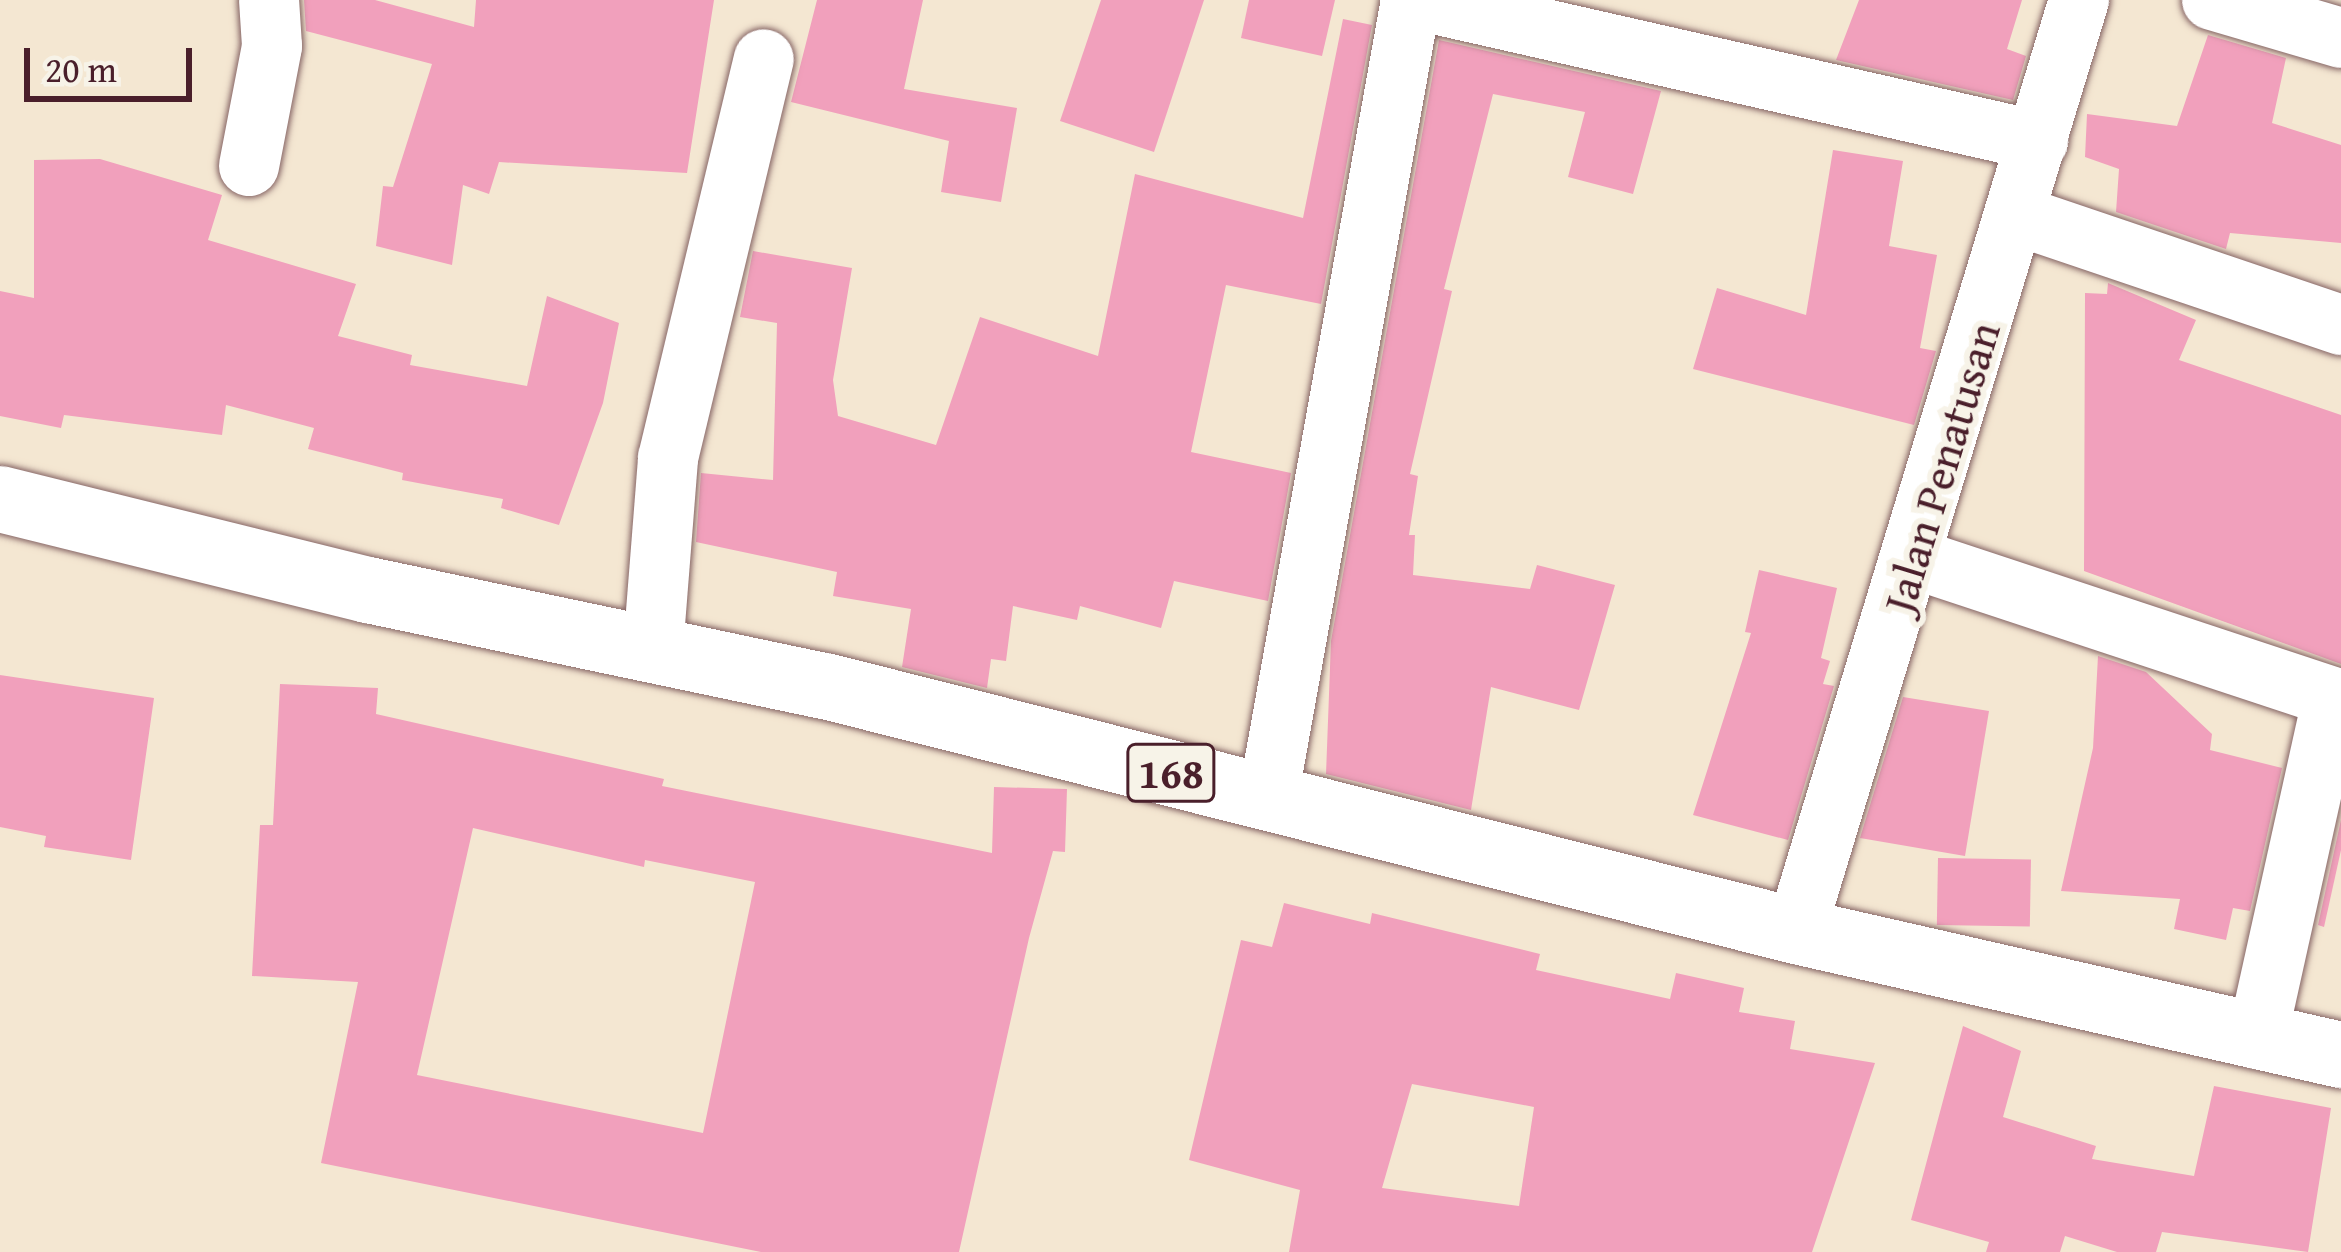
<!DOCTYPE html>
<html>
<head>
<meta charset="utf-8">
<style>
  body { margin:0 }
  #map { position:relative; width:2341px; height:1252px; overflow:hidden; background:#f4e7d2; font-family:"Gentium Book Plus",serif }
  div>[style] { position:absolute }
  .building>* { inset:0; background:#f1a0bc; transform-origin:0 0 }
  .roads { filter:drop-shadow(0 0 3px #866565) drop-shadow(0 0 3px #866565) }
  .street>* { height:60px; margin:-30px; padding:0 30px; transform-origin:30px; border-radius:30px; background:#fff }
  .primary>* { height:66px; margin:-33px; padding:0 33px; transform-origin:33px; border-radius:33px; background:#fff }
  span { translate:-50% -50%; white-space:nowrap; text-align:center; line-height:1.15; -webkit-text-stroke:12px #f7f3e8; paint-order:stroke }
  .shield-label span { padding:3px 9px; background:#f7f3e8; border:3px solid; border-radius:9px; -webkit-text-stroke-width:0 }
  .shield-label { font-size:42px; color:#4a1f2b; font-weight:700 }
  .street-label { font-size:45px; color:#4a1f2b }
  .scale { position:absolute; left:24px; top:48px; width:168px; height:54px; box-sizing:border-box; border:6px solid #4a1f2b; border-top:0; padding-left:15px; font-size:36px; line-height:42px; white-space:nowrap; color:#4a1f2b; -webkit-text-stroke:9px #f7f3e8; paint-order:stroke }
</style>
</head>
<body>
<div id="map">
  <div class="building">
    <div style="clip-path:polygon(304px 0,375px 0,474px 27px,476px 0,714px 0,687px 173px,499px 162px,489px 194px,463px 185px,452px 265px,376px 246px,383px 186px,393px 187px,432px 64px,306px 31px)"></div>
    <div style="clip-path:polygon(817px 0,923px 0,904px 89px,1017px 108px,1001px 202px,941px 192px,949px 141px,791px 102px)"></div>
    <div style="clip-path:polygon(1101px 0,1204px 0,1154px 152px,1060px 121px)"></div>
    <div style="clip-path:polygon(1249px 0,1335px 0,1322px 56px,1241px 38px)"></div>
    <div style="clip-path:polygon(1859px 0,2022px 0,2007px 49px,2026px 56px,2013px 100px,1836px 60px)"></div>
    <div style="clip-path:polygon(1343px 19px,1372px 25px,1321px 304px,1226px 285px,1191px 452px,1291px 473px,1268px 601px,1174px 581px,1161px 628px,1080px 606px,1077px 620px,1013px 606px,1006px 661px,991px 659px,987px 688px,902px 667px,911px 609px,833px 596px,837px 572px,696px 542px,701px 473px,773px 480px,777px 323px,740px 317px,753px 251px,852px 268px,833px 380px,838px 416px,936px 445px,980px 317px,1098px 356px,1135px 174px,1303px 218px)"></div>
    <div style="clip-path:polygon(2208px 35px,2286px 58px,2272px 123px,2341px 145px,2341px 243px,2230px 233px,2226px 249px,2116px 212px,2119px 169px,2085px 157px,2087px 114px,2177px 126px)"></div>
    <div style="clip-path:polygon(1439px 40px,1661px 91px,1633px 194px,1568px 177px,1585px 112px,1493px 94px,1444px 289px,1452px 291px,1410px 474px,1418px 476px,1409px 535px,1415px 535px,1413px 575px,1530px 589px,1537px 565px,1615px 585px,1579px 710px,1491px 687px,1471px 810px,1326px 774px,1331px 641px)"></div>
    <div style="clip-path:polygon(1833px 150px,1903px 161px,1889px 246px,1937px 255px,1920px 348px,1936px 351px,1914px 425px,1693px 369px,1717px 288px,1806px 315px)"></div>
    <div style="clip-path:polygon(100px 159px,222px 195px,208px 240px,356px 284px,338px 336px,412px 355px,410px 365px,527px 386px,547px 296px,619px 323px,603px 403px,559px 525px,501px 508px,503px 499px,402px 480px,403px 473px,308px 449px,314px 428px,226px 405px,222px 435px,64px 415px,61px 428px,0 416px,0 291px,34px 298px,34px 160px)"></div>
    <div style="clip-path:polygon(2108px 283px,2196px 320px,2179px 360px,2341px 415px,2341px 664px,2084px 571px,2085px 293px,2107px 294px)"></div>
    <div style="clip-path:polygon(1759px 570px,1837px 588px,1821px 658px,1830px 661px,1823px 684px,1834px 686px,1788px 840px,1693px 815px,1751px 633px,1745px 632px)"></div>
    <div style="clip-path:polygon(2098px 656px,2146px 672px,2212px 734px,2210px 750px,2282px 768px,2250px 911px,2233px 908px,2226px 940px,2174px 929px,2180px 899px,2061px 891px,2093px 748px)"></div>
    <div style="clip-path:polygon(0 675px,154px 698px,131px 860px,44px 847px,46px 836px,0 827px)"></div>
    <div style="clip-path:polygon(evenodd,280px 684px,378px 688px,376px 714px,664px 779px,662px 786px,992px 853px,994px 787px,1067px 789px,1065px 852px,1053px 851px,1029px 938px,959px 1252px,761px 1252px,321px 1163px,358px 982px,252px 976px,260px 825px,273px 825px,280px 684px,473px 828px,644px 867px,645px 860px,755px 882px,703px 1133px,417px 1075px,473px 828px)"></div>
    <div style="clip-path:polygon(1903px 697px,1989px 711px,1965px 856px,1860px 838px)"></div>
    <div style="clip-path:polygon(2341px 820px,2341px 850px,2324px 927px,2318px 925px)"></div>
    <div style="left:1938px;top:858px;width:93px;height:67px;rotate:1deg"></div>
    <div style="clip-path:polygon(evenodd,1284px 903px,1370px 924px,1372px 913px,1540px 954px,1536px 970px,1670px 999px,1676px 973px,1744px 988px,1739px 1012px,1795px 1021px,1790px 1049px,1875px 1063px,1812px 1252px,1289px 1252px,1300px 1190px,1189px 1160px,1241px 940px,1272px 947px,1284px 903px,1412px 1084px,1534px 1107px,1519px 1206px,1382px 1188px,1412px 1084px)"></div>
    <div style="clip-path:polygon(1963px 1026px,2021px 1051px,2003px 1117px,2096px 1146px,2092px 1159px,2194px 1176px,2214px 1086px,2331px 1108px,2308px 1252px,2162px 1232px,2156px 1252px,2117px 1252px,2065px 1236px,2060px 1252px,1986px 1252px,1989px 1242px,1911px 1220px)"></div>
  </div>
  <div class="roads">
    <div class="street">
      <div style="left:1417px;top:0;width:637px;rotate:12.79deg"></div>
      <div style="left:2212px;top:0;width:134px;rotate:16.4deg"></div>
      <div style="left:249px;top:166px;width:122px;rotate:-79.1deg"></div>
      <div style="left:272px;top:46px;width:46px;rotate:-93.7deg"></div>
      <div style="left:2019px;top:216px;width:340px;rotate:18.7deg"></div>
      <div style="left:1912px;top:558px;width:452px;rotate:18.3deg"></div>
      <div style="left:653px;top:650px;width:193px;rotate:-85.5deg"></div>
      <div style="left:668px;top:458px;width:410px;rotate:-76.5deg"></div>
      <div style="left:1268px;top:798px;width:811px;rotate:-79.84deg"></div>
      <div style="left:1796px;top:931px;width:973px;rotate:-73.09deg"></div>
      <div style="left:2257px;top:1039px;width:350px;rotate:-77.5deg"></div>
    </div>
    <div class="primary">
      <div style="left:0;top:499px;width:379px;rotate:13.9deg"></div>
      <div style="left:368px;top:590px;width:467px;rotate:11.9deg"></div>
      <div style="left:825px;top:686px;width:1001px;rotate:14.16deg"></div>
      <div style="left:1796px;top:931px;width:559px;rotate:12.82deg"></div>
    </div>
  </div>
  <div class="shield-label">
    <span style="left:1171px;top:773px">168</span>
  </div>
  <div class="street-label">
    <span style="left:1941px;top:467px;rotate:-73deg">Jalan Penatusan</span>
  </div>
  <div class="scale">20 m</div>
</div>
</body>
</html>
